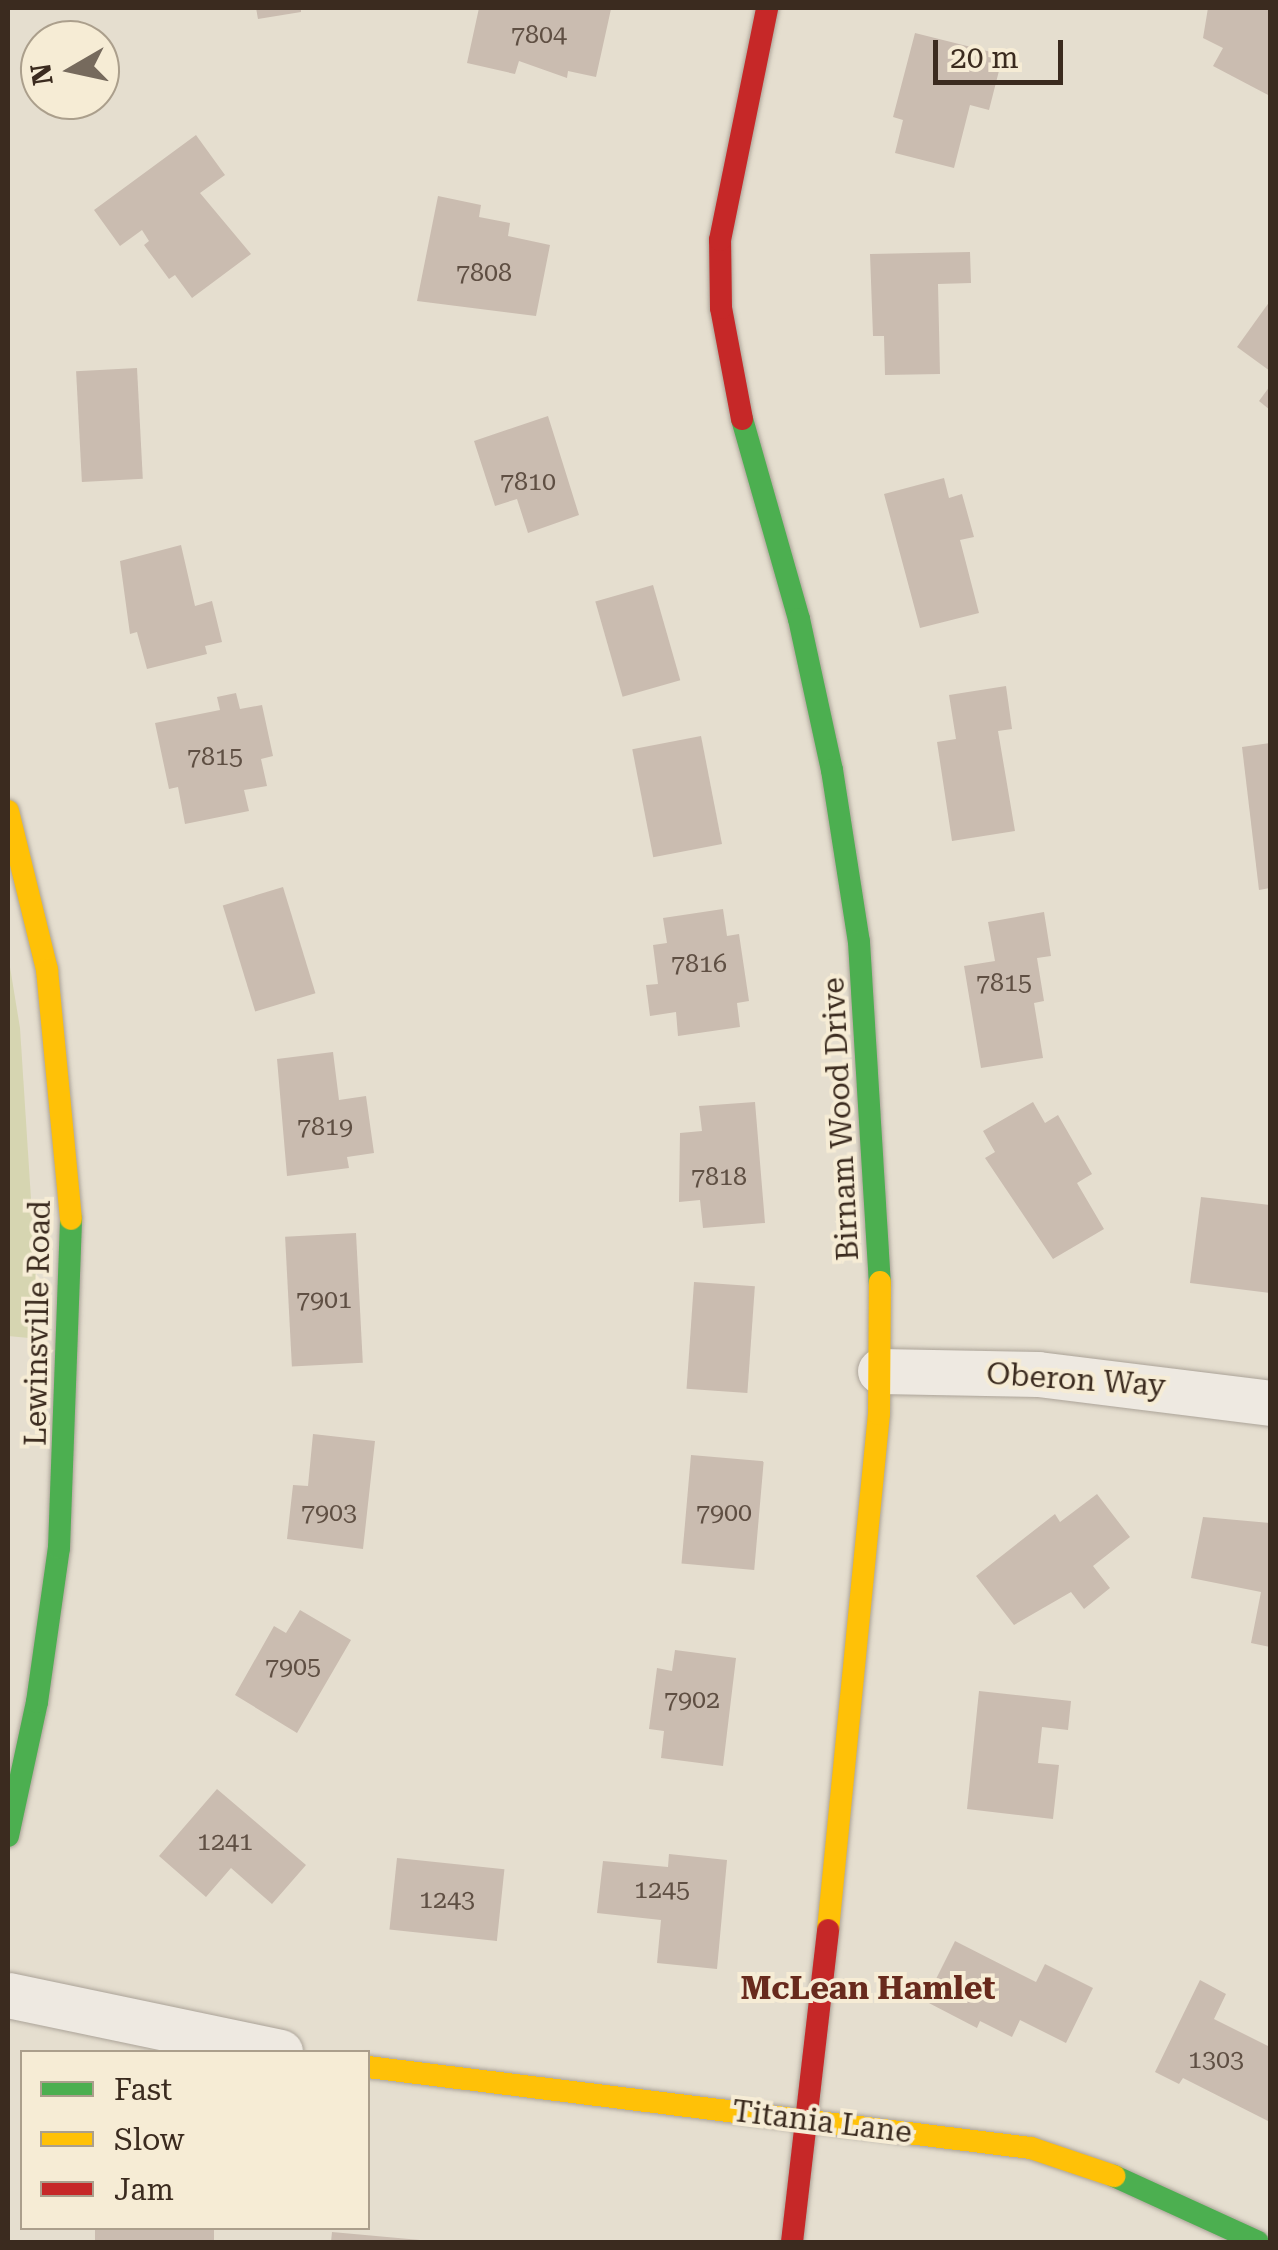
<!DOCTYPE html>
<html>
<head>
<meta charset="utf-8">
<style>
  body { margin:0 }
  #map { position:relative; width:1278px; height:2250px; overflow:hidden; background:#e5decf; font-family:"Roboto Serif",serif }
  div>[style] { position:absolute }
  .green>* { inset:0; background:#d6d5b1 }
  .building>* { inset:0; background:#cabcb0; transform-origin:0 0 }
  .roads { filter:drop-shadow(0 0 2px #aba398) drop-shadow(0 0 2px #aba398) }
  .street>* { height:45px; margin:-22.5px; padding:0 22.5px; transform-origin:22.5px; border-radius:22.5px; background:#eee9e1 }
  .fast>* { height:22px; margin:-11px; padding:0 11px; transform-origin:11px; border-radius:11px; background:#4caf50 }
  .slow>* { height:22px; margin:-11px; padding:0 11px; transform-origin:11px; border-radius:11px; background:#ffc107 }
  .jam>* { height:22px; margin:-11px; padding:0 11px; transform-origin:11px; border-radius:11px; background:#c62828 }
  span { translate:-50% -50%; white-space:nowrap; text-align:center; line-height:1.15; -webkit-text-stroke:8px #f6ecd5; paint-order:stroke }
  .number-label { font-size:25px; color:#5f4f43 }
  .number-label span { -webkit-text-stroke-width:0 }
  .street-label { font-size:30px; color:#3b2b1f }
  .neighbourhood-label { font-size:32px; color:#682a1d; font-weight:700 }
  .frame { position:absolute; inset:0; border:10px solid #3b2b1f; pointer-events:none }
  .legend { position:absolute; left:20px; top:2050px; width:350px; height:180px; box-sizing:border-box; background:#f6ecd5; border:2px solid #ab9f8c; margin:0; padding:12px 18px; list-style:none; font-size:30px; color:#3b2b1f }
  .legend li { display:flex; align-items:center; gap:20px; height:50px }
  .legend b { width:50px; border:2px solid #ab9f8c }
  .north { position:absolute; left:20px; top:20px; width:100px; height:100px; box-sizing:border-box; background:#f6ecd5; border:2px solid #ab9f8c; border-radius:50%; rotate:261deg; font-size:28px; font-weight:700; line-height:40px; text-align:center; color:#3b2b1f }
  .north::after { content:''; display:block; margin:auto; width:35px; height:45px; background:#766a5d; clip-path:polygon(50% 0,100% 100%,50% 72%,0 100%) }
  .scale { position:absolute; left:933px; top:40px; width:130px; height:45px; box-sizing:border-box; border:5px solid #3b2b1f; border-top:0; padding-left:12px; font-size:30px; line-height:35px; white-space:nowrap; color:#3b2b1f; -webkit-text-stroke:8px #f6ecd5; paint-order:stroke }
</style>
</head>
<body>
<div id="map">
  <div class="green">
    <div style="clip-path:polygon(8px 955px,20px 1028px,40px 1339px,8px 1336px)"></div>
  </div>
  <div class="building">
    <div style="clip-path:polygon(256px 8px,301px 8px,301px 12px,258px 19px)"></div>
    <div style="clip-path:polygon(479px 8px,611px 9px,596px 77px,568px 71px,567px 78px,519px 61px,515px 74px,467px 63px)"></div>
    <div style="clip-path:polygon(1208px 8px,1270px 8px,1270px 96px,1213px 66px,1223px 48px,1203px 38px)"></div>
    <div style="clip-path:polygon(915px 33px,1003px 55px,989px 110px,970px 105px,954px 168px,895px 153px,903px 120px,893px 117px)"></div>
    <div style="clip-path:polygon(196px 135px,225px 175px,200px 193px,251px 254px,192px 298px,175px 275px,169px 279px,144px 245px,149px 241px,142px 230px,120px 246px,94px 210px)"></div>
    <div style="clip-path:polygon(438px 196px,481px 205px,479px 217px,510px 223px,508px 236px,550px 245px,536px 316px,417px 301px)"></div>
    <div style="clip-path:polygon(970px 252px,971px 283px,938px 284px,940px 374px,885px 375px,884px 336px,873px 336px,870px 254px)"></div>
    <div style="clip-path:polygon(1270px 301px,1270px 371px,1237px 347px)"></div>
    <div style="left:137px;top:368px;width:111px;height:61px;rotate:87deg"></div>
    <div style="clip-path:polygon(1270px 386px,1270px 410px,1259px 401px)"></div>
    <div style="clip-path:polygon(548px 416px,579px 515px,528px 533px,517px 499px,495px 506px,474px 441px)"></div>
    <div style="clip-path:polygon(944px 478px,949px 498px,962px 494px,974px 537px,960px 540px,979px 613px,920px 628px,884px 494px)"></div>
    <div style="clip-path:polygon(181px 545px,195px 606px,212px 601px,222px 642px,205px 646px,207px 654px,147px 669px,137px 632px,130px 634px,120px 561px)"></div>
    <div style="left:653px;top:585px;width:99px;height:60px;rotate:74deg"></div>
    <div style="clip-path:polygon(1006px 686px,1012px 729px,998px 731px,1015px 831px,952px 841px,937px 742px,956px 739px,949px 695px)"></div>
    <div style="clip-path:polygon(236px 693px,240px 709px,262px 705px,273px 756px,261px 759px,267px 786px,244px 790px,249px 811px,185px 824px,178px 787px,169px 789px,155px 723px,220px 710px,217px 697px)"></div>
    <div style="left:701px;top:736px;width:110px;height:70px;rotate:79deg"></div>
    <div style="clip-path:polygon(1270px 743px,1270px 888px,1259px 890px,1242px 747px)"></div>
    <div style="left:283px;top:887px;width:111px;height:63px;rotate:73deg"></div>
    <div style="clip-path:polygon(723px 909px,727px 936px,739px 934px,749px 1001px,737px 1003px,740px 1027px,678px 1036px,676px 1012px,650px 1016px,646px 985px,658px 984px,653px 945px,667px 943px,663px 918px)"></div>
    <div style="clip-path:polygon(1044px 912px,1051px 956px,1037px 958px,1044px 1001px,1034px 1003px,1043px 1058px,981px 1068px,964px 966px,995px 961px,988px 922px)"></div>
    <div style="clip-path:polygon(333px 1052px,339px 1100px,366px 1096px,374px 1153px,347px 1157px,349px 1168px,287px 1176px,277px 1059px)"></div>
    <div style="clip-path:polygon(755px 1102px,765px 1223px,703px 1228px,700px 1200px,679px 1202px,680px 1133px,702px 1131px,699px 1106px)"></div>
    <div style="clip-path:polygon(1033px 1102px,1045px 1123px,1058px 1115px,1092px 1174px,1077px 1183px,1104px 1229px,1053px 1259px,985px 1158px,995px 1152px,983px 1131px)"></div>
    <div style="clip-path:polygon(1201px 1197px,1270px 1205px,1270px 1293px,1190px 1283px)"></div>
    <div style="left:356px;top:1233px;width:130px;height:71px;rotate:87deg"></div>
    <div style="left:694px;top:1282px;width:61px;height:107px;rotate:4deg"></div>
    <div style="clip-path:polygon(313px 1434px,375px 1441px,363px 1549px,287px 1539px,293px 1485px,308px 1486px)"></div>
    <div style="left:691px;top:1455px;width:73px;height:109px;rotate:5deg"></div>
    <div style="clip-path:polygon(1097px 1494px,1130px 1537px,1093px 1566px,1110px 1588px,1084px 1609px,1071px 1592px,1014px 1625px,976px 1576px,1055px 1514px,1060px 1522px)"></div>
    <div style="clip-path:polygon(1203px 1517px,1270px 1523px,1270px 1647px,1251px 1643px,1261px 1592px,1191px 1578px)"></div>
    <div style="clip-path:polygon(300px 1610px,351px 1640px,297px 1733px,235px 1695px,274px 1626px,286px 1633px)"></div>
    <div style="clip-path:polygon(675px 1650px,736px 1658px,723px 1766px,661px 1758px,664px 1731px,649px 1729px,657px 1668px,672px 1671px)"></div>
    <div style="clip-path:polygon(979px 1691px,1071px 1701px,1068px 1730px,1042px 1727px,1038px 1763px,1059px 1765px,1053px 1819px,967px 1809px)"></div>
    <div style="clip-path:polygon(217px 1789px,306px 1865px,272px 1904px,231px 1868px,206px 1897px,159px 1856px)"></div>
    <div style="clip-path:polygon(669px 1854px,727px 1860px,717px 1969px,657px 1963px,661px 1920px,597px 1913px,603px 1861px,668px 1867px)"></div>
    <div style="left:397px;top:1858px;width:108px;height:72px;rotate:6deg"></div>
    <div style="clip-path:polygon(955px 1941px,1036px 1982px,1045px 1964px,1093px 1988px,1066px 2043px,1020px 2020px,1012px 2037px,980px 2021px,977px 2028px,925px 2001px)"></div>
    <div style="clip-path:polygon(1200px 1980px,1226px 1994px,1214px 2019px,1270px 2047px,1270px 2122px,1183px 2078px,1179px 2084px,1155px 2072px)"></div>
    <div style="left:95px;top:2228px;width:119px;height:14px"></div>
    <div style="clip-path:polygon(332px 2232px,420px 2240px,420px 2242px,331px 2242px)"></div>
  </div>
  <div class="roads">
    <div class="street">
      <div style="left:880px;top:1371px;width:158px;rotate:1.1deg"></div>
      <div style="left:1038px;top:1374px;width:234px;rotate:7.1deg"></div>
      <div style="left:8px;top:1995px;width:278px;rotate:11.8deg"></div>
    </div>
    <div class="fast">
      <div style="left:742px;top:419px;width:208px;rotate:74.1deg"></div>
      <div style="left:799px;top:619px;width:155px;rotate:77.7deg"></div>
      <div style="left:832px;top:770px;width:174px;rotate:81.1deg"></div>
      <div style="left:859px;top:942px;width:341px;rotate:86.5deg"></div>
      <div style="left:8px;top:1836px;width:137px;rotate:-77.8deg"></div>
      <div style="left:37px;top:1702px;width:156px;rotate:-81.9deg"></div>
      <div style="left:59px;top:1548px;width:329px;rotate:-87.9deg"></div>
      <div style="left:1114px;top:2176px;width:158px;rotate:24.6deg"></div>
    </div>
    <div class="slow">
      <div style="left:8px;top:811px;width:164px;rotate:76.2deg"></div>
      <div style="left:47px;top:970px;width:250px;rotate:84.5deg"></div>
      <div style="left:828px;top:1930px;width:519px;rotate:-84.36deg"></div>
      <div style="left:879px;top:1414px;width:132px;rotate:-89.6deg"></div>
      <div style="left:368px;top:2067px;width:668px;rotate:6.97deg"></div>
      <div style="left:1031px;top:2148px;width:88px;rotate:18.6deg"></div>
    </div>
    <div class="jam">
      <div style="left:742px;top:419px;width:113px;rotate:-100.7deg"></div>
      <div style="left:721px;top:308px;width:68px;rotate:-90.8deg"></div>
      <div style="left:720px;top:240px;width:237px;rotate:-78.5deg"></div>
      <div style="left:792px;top:2242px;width:314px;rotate:-83.4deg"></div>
    </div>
  </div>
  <div class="number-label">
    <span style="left:539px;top:35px">7804</span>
    <span style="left:484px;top:273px">7808</span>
    <span style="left:528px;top:482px">7810</span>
    <span style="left:215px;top:757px">7815</span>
    <span style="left:699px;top:964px">7816</span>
    <span style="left:1004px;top:983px">7815</span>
    <span style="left:325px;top:1127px">7819</span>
    <span style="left:719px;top:1177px">7818</span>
    <span style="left:324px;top:1300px">7901</span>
    <span style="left:329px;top:1513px">7903</span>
    <span style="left:724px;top:1513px">7900</span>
    <span style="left:293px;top:1667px">7905</span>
    <span style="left:692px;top:1700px">7902</span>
    <span style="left:225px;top:1842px">1241</span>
    <span style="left:662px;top:1890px">1245</span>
    <span style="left:447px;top:1900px">1243</span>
    <span style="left:1216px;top:2060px">1303</span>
  </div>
  <div class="street-label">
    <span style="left:841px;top:1119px;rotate:-93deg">Birnam Wood Drive</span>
    <span style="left:38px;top:1323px;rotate:-89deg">Lewinsville Road</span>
    <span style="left:1076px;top:1380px;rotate:4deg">Oberon Way</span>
    <span style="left:822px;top:2122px;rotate:7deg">Titania Lane</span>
  </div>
  <div class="neighbourhood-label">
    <span style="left:868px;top:1988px">McLean Hamlet</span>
  </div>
  <div class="frame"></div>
  <ul class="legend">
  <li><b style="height:12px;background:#4caf50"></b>Fast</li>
  <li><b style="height:12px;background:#ffc107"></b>Slow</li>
  <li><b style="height:12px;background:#c62828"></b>Jam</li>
  </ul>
  <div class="north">N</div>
  <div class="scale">20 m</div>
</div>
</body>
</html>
